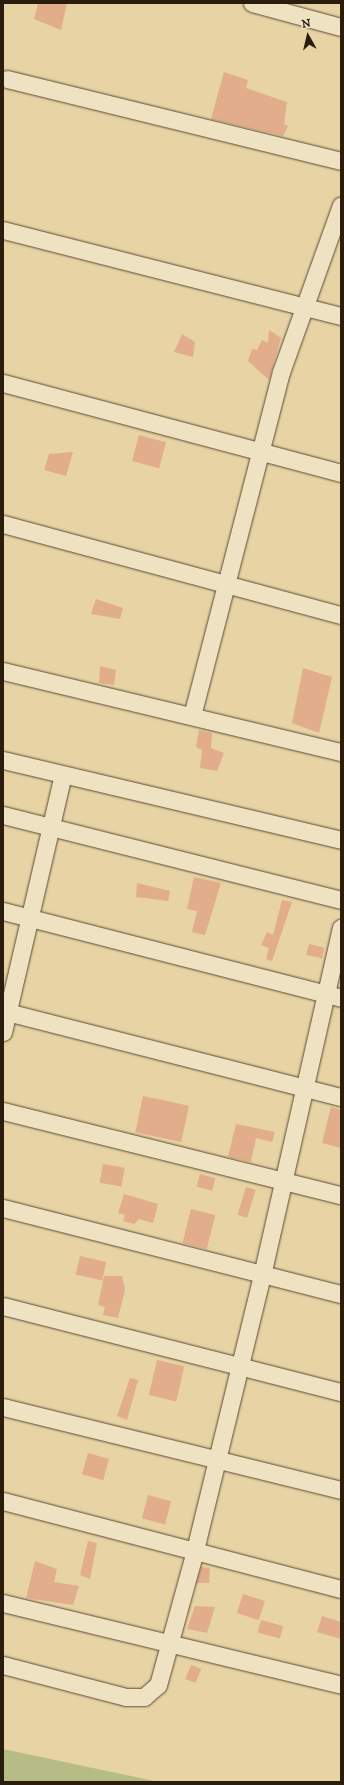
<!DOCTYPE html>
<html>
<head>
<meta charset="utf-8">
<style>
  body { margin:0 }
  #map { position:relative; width:344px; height:1785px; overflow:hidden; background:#e7d3a3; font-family:"IM FELL DW Pica",serif }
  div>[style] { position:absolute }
  .green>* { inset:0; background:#b6bc85 }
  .building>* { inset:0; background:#e2ad8b; transform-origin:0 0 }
  .roads { filter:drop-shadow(0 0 1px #594a33) drop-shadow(0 0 1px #594a33) }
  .minor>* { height:17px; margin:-8.5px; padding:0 8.5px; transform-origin:8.5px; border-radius:8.5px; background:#efe2c3 }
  span { translate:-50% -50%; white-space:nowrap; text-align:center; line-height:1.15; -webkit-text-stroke:3px #efe2c3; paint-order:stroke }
  .frame { position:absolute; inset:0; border:4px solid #2a1d0e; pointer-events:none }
  .north { position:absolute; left:288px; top:16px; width:40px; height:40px; -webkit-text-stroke:3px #efe2c3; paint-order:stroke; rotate:352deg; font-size:11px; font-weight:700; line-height:16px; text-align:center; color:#2a1d0e }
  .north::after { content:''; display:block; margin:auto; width:14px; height:18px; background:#2a1d0e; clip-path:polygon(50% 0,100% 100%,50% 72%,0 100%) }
</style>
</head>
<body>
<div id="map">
  <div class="green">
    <div style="clip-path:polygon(3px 1749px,159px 1782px,3px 1782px)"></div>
  </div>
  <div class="building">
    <div style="clip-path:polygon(38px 3px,67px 3px,61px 30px,34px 19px)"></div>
    <div style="clip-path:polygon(224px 72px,248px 80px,246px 88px,287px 102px,284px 124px,288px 126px,283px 136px,211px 119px)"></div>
    <div style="clip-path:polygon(269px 330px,281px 338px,269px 380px,248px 361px,252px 349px,257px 350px,262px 340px,268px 343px)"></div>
    <div style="clip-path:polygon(182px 334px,195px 342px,193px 357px,174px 352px)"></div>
    <div style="left:139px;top:435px;width:28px;height:27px;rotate:15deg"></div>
    <div style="clip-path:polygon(73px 452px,66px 476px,44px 470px,49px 454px)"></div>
    <div style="clip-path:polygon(96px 599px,123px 608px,120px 619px,91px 614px)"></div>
    <div style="clip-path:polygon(100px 666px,116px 670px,114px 685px,99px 683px)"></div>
    <div style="clip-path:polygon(303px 668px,332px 677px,319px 733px,292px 723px)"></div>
    <div style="clip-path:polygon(199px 730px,212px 733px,211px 748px,224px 753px,217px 771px,200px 768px,202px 750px,196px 747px)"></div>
    <div style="clip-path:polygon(194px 877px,221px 883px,205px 935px,192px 932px,197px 911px,187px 909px)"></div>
    <div style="clip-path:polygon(137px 883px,170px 891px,168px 901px,136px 897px)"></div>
    <div style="clip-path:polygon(282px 900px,292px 902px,272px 961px,266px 959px,269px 948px,261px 945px,267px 932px,273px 935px)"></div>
    <div style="left:309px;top:944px;width:16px;height:11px;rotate:14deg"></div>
    <div style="left:143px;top:1096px;width:47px;height:37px;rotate:12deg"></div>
    <div style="clip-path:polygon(331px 1107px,341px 1110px,341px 1148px,322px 1143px)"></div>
    <div style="clip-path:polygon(236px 1124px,275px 1132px,272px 1142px,256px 1138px,251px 1162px,228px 1157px)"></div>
    <div style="left:103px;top:1164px;width:22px;height:19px;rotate:10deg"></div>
    <div style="left:200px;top:1174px;width:16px;height:13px;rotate:15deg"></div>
    <div style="left:246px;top:1187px;width:10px;height:29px;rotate:17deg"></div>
    <div style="clip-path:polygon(124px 1194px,158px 1204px,153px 1223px,139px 1219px,134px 1224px,123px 1221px,125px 1215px,118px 1213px)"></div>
    <div style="left:191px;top:1209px;width:25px;height:35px;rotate:14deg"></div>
    <div style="left:80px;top:1256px;width:27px;height:19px;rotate:13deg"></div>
    <div style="clip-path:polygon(104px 1276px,122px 1276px,125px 1290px,118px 1318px,103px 1315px,105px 1307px,98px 1305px)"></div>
    <div style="left:157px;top:1360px;width:28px;height:36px;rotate:13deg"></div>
    <div style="clip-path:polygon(130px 1378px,138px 1380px,127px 1420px,117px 1416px)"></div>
    <div style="left:88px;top:1453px;width:22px;height:22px;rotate:16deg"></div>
    <div style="left:148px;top:1495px;width:24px;height:24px;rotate:15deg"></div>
    <div style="clip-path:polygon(88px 1541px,97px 1543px,90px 1579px,80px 1575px)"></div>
    <div style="clip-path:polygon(35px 1561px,57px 1569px,54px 1582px,79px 1586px,73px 1605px,26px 1598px)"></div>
    <div style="clip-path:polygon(201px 1567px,210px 1568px,209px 1583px,196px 1583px)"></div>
    <div style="left:243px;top:1594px;width:23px;height:20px;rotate:18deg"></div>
    <div style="clip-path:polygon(195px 1606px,215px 1607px,207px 1633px,187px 1629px)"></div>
    <div style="clip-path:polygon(322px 1616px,341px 1622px,341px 1639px,317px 1632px)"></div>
    <div style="left:261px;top:1620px;width:23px;height:13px;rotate:15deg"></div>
    <div style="left:191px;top:1665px;width:11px;height:15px;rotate:22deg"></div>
  </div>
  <div class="roads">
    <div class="minor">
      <div style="left:252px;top:3px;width:92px;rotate:15.1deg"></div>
      <div style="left:7px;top:79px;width:344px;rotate:13.8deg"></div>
      <div style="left:3px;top:230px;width:349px;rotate:14.3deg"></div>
      <div style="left:3px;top:383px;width:350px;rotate:14.9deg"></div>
      <div style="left:3px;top:524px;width:350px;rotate:15.1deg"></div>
      <div style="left:3px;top:671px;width:348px;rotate:13.5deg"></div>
      <div style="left:192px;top:716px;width:355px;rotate:-75.5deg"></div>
      <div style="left:281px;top:372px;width:177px;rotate:-70.2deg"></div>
      <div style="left:3px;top:760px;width:347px;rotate:13.3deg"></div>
      <div style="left:3px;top:815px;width:349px;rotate:14.1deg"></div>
      <div style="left:3px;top:911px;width:349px;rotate:14.4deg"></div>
      <div style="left:3px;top:1011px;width:349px;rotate:14.3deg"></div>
      <div style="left:3px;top:1032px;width:264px;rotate:-76.9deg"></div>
      <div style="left:3px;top:1111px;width:348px;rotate:14deg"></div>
      <div style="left:3px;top:1208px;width:349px;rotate:14.3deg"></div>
      <div style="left:3px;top:1306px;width:349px;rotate:14.3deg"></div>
      <div style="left:3px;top:1407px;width:348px;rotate:13.8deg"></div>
      <div style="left:3px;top:1501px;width:349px;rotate:14.6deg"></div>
      <div style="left:3px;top:1603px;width:348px;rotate:13.6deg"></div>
      <div style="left:3px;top:1665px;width:127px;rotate:14.6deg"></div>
      <div style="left:126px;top:1697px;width:18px"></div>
      <div style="left:144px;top:1697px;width:18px;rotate:-41deg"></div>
      <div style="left:158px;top:1685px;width:136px;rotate:-74.6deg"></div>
      <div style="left:194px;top:1554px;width:287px;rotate:-76.3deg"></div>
      <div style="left:262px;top:1275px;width:356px;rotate:-77.2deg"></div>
    </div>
  </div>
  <div class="frame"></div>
  <div class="north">N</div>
</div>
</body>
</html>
